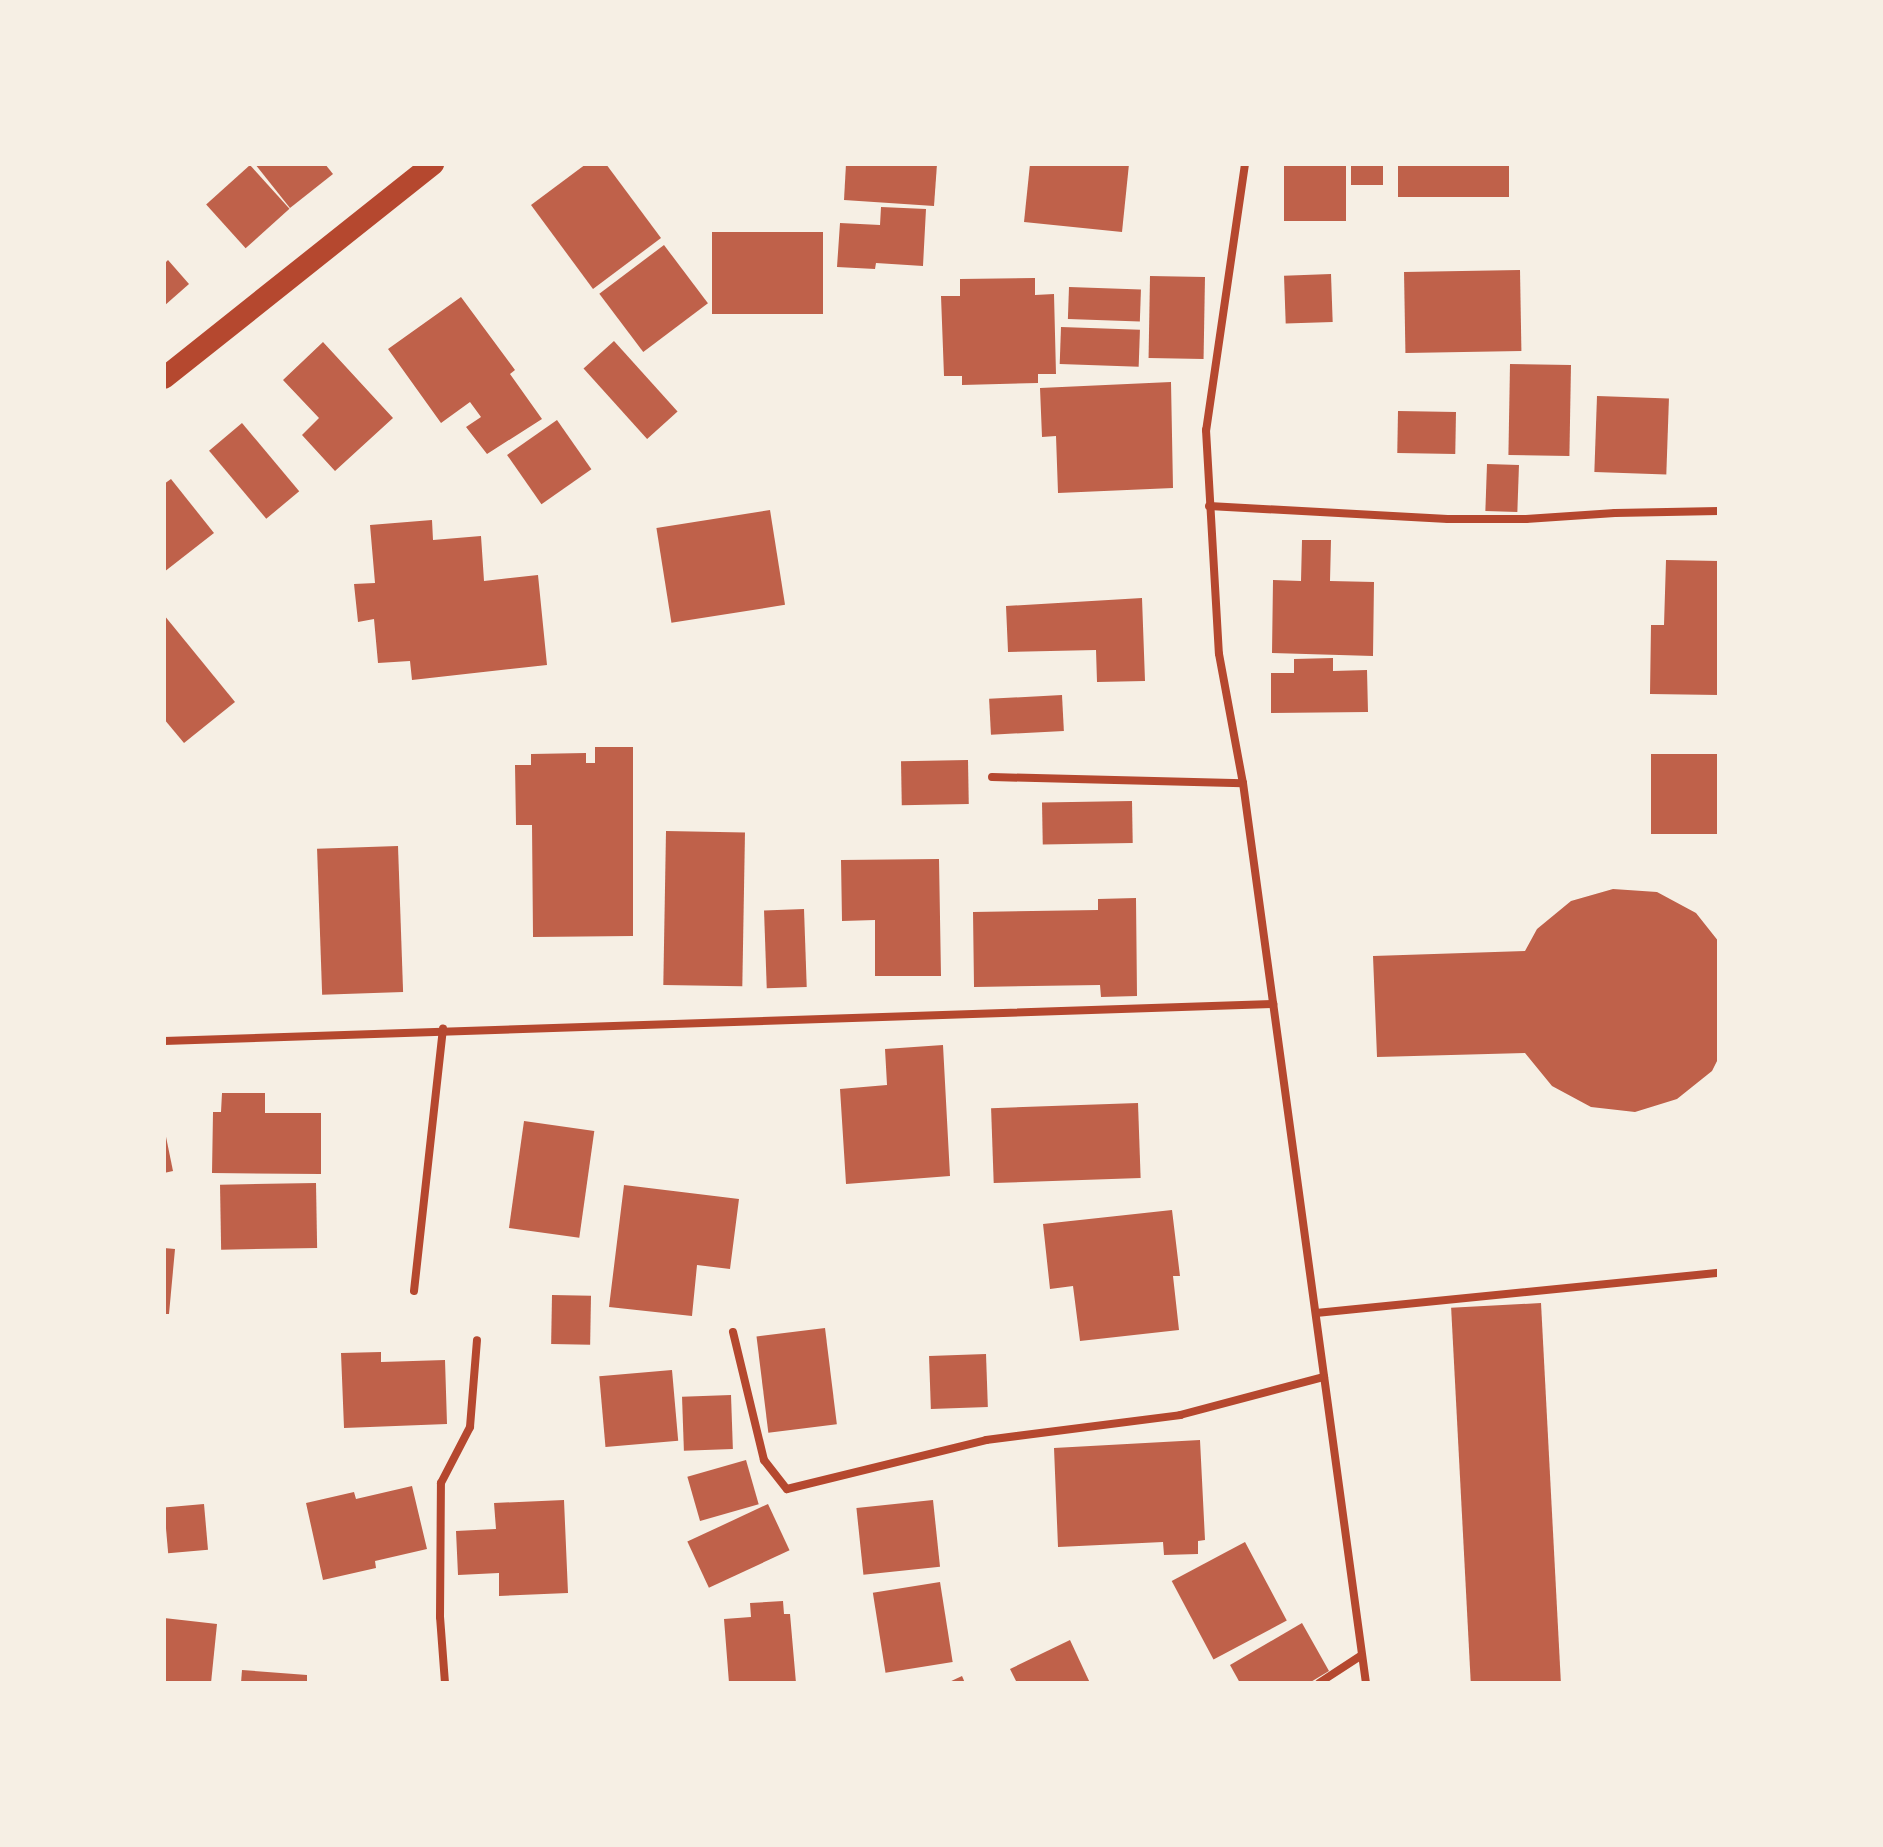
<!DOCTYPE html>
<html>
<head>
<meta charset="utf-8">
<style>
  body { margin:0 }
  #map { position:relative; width:1883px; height:1847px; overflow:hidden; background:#f6efe4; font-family:Helvetica,sans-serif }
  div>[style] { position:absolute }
  .building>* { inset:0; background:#bf614a; transform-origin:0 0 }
  .minor>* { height:8px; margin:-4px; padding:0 4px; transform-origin:4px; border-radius:4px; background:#b5482f }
  .trunk>* { height:22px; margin:-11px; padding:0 11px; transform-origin:11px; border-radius:11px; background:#b5482f }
  span { translate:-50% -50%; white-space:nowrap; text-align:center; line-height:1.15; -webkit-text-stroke:8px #f6efe4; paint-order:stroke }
  .frame { position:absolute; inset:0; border:166px solid #f6efe4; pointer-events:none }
</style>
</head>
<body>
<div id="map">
  <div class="building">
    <div style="clip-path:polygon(255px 164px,325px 164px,333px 174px,290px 208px)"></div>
    <div style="clip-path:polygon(586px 164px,606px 164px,661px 238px,593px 289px,531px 205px)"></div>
    <div style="clip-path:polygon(846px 164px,937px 164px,934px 206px,844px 200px)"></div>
    <div style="clip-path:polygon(1030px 164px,1129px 164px,1122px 232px,1024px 222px)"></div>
    <div style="left:1284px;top:164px;width:62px;height:57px"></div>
    <div style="left:1351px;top:164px;width:32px;height:21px"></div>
    <div style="left:1398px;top:164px;width:111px;height:33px"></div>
    <div style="left:250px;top:165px;width:59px;height:59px;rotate:48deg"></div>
    <div style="clip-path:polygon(881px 207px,926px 209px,923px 266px,876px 263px,875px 269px,837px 267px,840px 223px,880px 225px)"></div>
    <div style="left:823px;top:232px;width:82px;height:111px;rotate:90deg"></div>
    <div style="left:664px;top:245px;width:73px;height:81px;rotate:53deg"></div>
    <div style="clip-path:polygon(168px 260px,189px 284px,164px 306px,164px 264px)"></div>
    <div style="left:1520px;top:270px;width:81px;height:116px;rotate:89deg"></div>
    <div style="left:1331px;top:274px;width:48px;height:47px;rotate:88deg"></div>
    <div style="left:1150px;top:276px;width:55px;height:82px;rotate:1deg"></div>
    <div style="clip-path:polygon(1035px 278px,1035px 295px,1054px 294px,1056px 374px,1038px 374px,1038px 383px,962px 385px,962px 376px,944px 376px,941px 296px,960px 296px,960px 279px)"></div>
    <div style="left:1069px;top:287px;width:72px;height:32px;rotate:2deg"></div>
    <div style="clip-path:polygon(461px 297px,515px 370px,510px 374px,542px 419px,487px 454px,466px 427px,481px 417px,470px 402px,441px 423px,388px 349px)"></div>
    <div style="left:1061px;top:327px;width:79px;height:37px;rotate:2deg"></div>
    <div style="left:614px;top:341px;width:95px;height:41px;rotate:48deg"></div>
    <div style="clip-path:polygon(323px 342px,393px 418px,335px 471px,302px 435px,319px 418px,283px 380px)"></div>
    <div style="left:1510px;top:364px;width:61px;height:91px;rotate:1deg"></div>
    <div style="clip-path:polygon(1171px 382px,1173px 488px,1058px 493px,1056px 436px,1042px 437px,1040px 388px)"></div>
    <div style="left:1597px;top:396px;width:72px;height:76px;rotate:2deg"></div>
    <div style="left:1398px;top:411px;width:58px;height:42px;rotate:1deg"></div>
    <div style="left:557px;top:420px;width:60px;height:61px;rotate:55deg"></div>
    <div style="left:242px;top:423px;width:89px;height:43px;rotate:50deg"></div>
    <div style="left:1487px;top:464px;width:32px;height:47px;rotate:2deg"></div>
    <div style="clip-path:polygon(171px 479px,214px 533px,164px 572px,164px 484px)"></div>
    <div style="left:770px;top:510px;width:96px;height:115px;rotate:81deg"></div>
    <div style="clip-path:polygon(432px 520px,433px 540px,481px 536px,484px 581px,538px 575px,547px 665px,412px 680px,410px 661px,378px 663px,374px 619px,358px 622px,354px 584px,375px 583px,370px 525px)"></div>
    <div style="clip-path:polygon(1302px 540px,1331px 540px,1330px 581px,1374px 582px,1373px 656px,1272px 653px,1273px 580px,1301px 581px)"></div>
    <div style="clip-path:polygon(1666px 560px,1719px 561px,1719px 695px,1650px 694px,1651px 625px,1664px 625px)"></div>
    <div style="clip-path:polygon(1142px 598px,1145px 681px,1097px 682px,1096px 650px,1008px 652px,1006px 606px)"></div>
    <div style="clip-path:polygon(164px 615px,235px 702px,184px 743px,164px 719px)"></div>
    <div style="clip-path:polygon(1333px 658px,1333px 671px,1367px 670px,1368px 712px,1271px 713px,1271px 673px,1294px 673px,1294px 659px)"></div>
    <div style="left:1062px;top:695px;width:36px;height:73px;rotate:87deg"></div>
    <div style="clip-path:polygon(595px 747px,633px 747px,633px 936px,533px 937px,532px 825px,516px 825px,515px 765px,531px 765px,531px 754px,586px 753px,586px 763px,595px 763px)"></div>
    <div style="left:1651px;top:754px;width:68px;height:80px"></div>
    <div style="left:968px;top:760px;width:44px;height:67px;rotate:89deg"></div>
    <div style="left:1132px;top:801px;width:42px;height:90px;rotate:89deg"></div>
    <div style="left:666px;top:831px;width:79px;height:154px;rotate:1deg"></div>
    <div style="left:398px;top:846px;width:146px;height:81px;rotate:88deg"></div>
    <div style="clip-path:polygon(939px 859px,941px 976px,875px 976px,875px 920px,842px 921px,841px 860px)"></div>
    <div style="clip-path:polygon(1613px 889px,1657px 892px,1696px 913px,1719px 942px,1719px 1057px,1712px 1071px,1677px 1099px,1635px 1112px,1591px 1107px,1552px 1086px,1525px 1053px,1377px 1057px,1373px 956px,1525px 951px,1537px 929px,1571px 901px)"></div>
    <div style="clip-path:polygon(1136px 898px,1137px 996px,1101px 997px,1100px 985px,974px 987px,973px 912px,1098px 910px,1098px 899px)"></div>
    <div style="left:804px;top:909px;width:78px;height:40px;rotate:88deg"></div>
    <div style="clip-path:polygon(943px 1045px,950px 1176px,846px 1184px,840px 1089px,887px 1085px,885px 1049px)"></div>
    <div style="clip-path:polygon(222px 1093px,265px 1093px,265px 1113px,321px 1113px,321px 1174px,212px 1173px,213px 1112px,221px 1112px)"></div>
    <div style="left:1138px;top:1103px;width:75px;height:147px;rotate:88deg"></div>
    <div style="left:524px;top:1121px;width:71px;height:108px;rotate:8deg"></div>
    <div style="clip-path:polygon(164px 1127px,173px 1171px,164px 1173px)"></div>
    <div style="left:316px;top:1183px;width:65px;height:96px;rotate:89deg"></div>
    <div style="clip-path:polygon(624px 1185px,739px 1199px,730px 1269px,697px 1265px,692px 1316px,609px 1307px)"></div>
    <div style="clip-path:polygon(1172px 1210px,1180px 1276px,1173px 1276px,1179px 1330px,1080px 1341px,1073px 1286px,1050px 1289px,1043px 1224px)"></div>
    <div style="clip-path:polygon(164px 1248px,175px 1249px,169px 1314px,164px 1314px)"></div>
    <div style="left:552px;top:1295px;width:39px;height:49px;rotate:1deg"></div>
    <div style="left:1541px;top:1303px;width:381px;height:90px;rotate:87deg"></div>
    <div style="left:825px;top:1328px;width:97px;height:69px;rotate:83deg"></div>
    <div style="clip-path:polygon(381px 1352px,381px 1362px,445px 1360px,447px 1424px,344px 1428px,341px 1353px)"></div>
    <div style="left:986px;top:1354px;width:53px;height:57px;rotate:88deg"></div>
    <div style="left:672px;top:1370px;width:71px;height:73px;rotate:85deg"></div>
    <div style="left:731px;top:1395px;width:54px;height:49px;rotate:88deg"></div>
    <div style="clip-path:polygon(1200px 1440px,1205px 1540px,1198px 1541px,1198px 1554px,1164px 1555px,1163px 1542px,1058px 1547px,1054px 1448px)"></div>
    <div style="left:746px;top:1460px;width:46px;height:61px;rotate:74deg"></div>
    <div style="clip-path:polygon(412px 1486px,427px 1549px,375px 1561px,376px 1568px,323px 1580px,306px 1503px,354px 1492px,356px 1499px)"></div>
    <div style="clip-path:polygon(564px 1500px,568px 1593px,499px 1596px,499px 1573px,458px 1575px,456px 1531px,496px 1529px,494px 1503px)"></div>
    <div style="left:933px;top:1500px;width:67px;height:77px;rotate:84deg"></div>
    <div style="left:204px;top:1504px;width:46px;height:40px;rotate:85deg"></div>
    <div style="left:768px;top:1504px;width:51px;height:89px;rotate:65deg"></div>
    <div style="left:1245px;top:1542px;width:89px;height:83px;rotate:62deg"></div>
    <div style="left:940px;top:1582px;width:81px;height:68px;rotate:81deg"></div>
    <div style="clip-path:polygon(783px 1601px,784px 1614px,790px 1614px,796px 1683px,729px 1683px,724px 1619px,751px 1617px,750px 1603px)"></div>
    <div style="clip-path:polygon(164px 1618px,217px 1624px,211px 1683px,164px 1683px)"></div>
    <div style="clip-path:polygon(1302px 1623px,1329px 1671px,1309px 1683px,1240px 1683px,1230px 1665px)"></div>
    <div style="clip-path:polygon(1070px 1640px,1090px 1683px,1017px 1683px,1010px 1669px)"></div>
    <div style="clip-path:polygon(242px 1670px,307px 1675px,307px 1683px,241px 1683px)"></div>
    <div style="clip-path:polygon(962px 1676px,965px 1683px,947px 1683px)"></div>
  </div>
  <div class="minor">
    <div style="left:1245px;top:164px;width:269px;rotate:98.3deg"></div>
    <div style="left:1206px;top:430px;width:224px;rotate:86.7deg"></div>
    <div style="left:1219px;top:654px;width:131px;rotate:79.5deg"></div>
    <div style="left:1243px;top:783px;width:908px;rotate:82.22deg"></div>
    <div style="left:1209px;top:506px;width:239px;rotate:3.1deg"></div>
    <div style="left:1448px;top:519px;width:78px"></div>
    <div style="left:1526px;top:519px;width:89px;rotate:-3.9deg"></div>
    <div style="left:1615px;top:513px;width:104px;rotate:-1.1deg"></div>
    <div style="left:992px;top:777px;width:251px;rotate:1.4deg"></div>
    <div style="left:164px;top:1041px;width:1110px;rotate:-1.91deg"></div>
    <div style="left:414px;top:1291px;width:264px;rotate:-83.7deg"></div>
    <div style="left:1316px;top:1313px;width:405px;rotate:-5.7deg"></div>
    <div style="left:733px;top:1332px;width:132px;rotate:76.4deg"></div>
    <div style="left:764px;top:1460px;width:37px;rotate:52deg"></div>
    <div style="left:787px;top:1489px;width:205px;rotate:-13.8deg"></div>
    <div style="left:986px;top:1440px;width:196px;rotate:-7.3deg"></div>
    <div style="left:1180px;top:1415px;width:149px;rotate:-14.8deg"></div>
    <div style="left:445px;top:1683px;width:66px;rotate:-94.3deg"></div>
    <div style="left:440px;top:1617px;width:134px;rotate:-89.6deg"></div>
    <div style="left:441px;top:1483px;width:63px;rotate:-62.6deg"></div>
    <div style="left:470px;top:1427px;width:87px;rotate:-85.4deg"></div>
    <div style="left:1319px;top:1683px;width:51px;rotate:-33.1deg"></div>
  </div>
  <div class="trunk">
    <div style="left:164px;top:378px;width:344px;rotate:-38.5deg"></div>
  </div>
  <div class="frame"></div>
</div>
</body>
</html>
